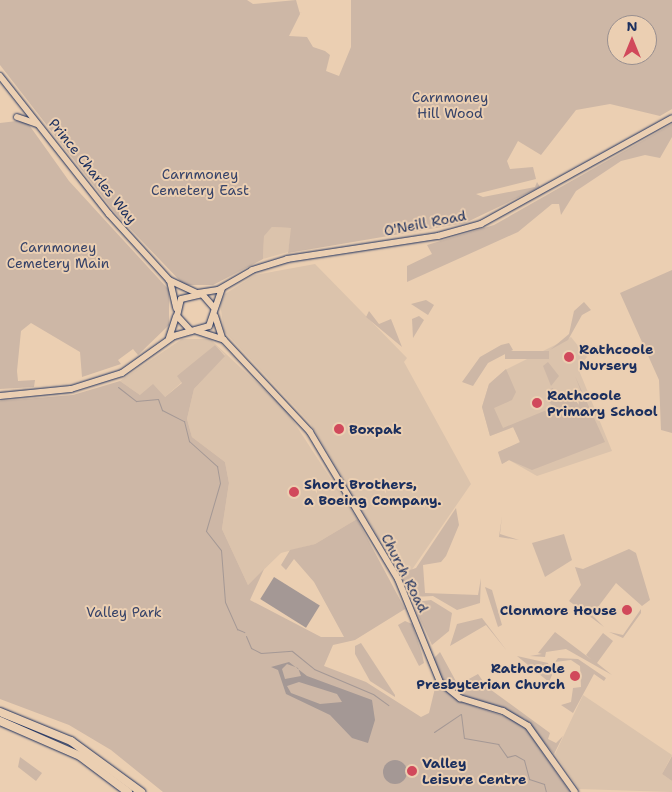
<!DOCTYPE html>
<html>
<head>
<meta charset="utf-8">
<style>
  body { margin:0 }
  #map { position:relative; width:672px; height:792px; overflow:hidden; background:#ebcfb2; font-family:"Shantell Sans",sans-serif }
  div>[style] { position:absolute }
  .built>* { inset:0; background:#dbc3ac }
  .green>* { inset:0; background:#cdb7a6; transform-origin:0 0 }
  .water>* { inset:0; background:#a49895; transform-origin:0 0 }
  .round { border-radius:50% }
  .stream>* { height:1px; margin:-0.5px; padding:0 0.5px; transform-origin:0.5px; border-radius:0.5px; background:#a49895 }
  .roads { filter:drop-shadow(0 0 1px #1b2f5e) drop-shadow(0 0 1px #1b2f5e) }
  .secondary>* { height:6px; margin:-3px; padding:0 3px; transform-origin:3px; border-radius:3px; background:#ebcfb2 }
  .highway>* { height:8px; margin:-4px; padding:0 4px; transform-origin:4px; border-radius:4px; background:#ebcfb2 }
  .dots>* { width:14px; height:14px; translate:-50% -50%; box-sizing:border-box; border:2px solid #ebcfb2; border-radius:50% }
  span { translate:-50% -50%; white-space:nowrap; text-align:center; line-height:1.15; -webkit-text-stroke:4px #ebcfb2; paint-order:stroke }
  .park-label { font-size:14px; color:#364369 }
  .street-label { font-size:14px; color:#1b2f5e }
  .poi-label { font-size:14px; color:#1b2f5e; font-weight:700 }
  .left { translate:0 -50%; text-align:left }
  .right { translate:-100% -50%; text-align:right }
  .north { position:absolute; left:607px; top:15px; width:50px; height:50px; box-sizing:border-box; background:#ebcfb2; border:1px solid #988f90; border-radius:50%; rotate:0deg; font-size:14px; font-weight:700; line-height:20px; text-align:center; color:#1b2f5e }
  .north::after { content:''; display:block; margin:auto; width:18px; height:22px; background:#d1495b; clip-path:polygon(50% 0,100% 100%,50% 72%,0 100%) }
</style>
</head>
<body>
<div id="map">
  <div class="built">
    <div style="clip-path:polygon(272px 227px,292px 228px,288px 252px,263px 259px,264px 235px)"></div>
    <div style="clip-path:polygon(315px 264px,407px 358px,404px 362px,471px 484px,411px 571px,394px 564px,310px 423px,224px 331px,220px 303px,225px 294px,255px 275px)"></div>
    <div style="clip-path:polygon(571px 337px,587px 357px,578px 368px,612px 451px,537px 476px,509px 460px,502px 464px,498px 452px,520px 443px,514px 427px,490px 436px,482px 407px,489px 384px,505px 370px)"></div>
    <div style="clip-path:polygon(182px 339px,210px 339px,286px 410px,357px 519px,315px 544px,281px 553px,248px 585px,222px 529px,229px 483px,225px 462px,192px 437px,187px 419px,194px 389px,225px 355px,215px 345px,178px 377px,182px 382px,165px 397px,140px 395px,120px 381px)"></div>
    <div style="clip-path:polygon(583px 695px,672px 755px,662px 774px,672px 781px,672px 792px,579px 789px,555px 754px)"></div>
  </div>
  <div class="green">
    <div style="clip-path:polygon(evenodd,0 0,247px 0,253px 4px,296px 0,300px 14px,289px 36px,307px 37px,313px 47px,325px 51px,330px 55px,326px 71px,339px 76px,351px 47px,351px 0,672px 0,672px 109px,660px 116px,610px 104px,576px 110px,541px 155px,518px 141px,507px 161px,510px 169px,533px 167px,536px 179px,476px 194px,483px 197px,535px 187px,537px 182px,540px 187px,465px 223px,288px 253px,291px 228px,272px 227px,264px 236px,263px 259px,213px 285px,184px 285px,116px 214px,0 65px,0 0,617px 25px,647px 25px,647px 55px,617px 55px,617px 25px)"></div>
    <div style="clip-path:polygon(17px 121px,27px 122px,69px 181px,169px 290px,169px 325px,138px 355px,133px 349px,118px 360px,121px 364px,82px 377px,80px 352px,31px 323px,21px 331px,17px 371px,18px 381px,35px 380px,34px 387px,0 389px,0 123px)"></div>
    <div style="clip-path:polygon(672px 124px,672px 137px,660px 158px,645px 155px,621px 161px,576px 191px,561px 215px,559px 204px,552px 204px,518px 232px,407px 282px,407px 266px,432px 254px,427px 245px,494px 225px)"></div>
    <div style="clip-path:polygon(672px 270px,672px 433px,661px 430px,659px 380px,620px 293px)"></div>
    <div style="clip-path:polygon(426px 300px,434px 305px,428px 315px,411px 304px)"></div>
    <div style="clip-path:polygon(584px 302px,591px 310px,582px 315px,568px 340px,550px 350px,569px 334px,574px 311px)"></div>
    <div style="clip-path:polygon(369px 311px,379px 324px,391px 319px,402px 347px,366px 317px)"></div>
    <div style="clip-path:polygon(419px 316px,424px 320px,413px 338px,412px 319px)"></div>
    <div style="clip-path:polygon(215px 345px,225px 356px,194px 389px,187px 419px,192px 437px,225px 462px,229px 483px,222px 529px,248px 585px,264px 569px,250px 600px,321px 637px,344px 637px,314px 582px,294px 559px,286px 570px,281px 565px,290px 550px,315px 544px,357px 519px,405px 609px,355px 640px,333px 645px,324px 666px,366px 682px,421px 717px,429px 713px,436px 684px,461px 702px,515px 720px,526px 729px,570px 792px,163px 792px,111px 750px,69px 725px,0 699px,0 401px,73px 395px,120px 381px,140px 395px,153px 384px,165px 397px,182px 383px,177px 376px)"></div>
    <div style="clip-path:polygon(501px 345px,509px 343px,513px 350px,488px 363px,473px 386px,462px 382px,480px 357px)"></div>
    <div style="left:549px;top:351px;width:8px;height:44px;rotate:90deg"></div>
    <div style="clip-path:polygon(548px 362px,559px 376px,551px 386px,543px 366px)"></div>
    <div style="clip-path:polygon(506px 369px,516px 392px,512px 400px,494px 408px,503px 428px,554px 407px,545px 398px,550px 396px,547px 390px,553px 388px,556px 398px,570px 391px,573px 397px,582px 394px,575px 376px,605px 442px,532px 470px,509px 460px,502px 464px,498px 452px,520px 442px,513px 427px,490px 436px,482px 407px,489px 384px)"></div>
    <div style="clip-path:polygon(456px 508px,459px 525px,446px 556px,441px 562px,423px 565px,425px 593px,478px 595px,481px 578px,480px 603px,457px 610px,433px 596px,413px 597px,395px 566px,407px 571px,416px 568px)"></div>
    <div style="clip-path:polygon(502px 516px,500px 534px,519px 540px,499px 537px)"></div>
    <div style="clip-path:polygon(564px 534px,572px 560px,545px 577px,532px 543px)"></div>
    <div style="clip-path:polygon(629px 549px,636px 553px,650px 600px,642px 606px,616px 583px,592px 615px,604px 627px,569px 601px,581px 585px,575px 567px,583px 569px)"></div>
    <div style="clip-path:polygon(485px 587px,492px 590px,502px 625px,498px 627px)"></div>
    <div style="clip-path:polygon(431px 600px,452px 613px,449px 631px,432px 645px,415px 608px,416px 602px)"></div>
    <div style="clip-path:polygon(641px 609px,641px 613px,623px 638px,609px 632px,623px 635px)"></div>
    <div style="clip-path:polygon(482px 618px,507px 651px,486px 625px,450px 646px,457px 624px)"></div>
    <div style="clip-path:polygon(405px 621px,412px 624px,422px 654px,424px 663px,419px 666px,398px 625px)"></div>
    <div style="clip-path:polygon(555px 632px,592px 660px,586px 655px,603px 633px,613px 641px,597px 663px,612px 675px,566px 649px,546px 652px,545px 657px,530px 656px,542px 654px,538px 653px)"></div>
    <div style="clip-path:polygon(361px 643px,395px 695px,395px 697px,370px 681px,355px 654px,355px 646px)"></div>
    <div style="clip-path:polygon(440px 652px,458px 685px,478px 674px,487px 687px,550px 733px,548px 739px,556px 743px,563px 736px,554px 754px,525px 719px,464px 697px,443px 682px,433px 659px)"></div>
    <div style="clip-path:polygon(517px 656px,548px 663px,552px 675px,549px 682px)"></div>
    <div style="clip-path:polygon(558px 658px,578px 659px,606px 678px,604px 681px,594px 674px,573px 713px,561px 705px,571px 702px,573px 688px,581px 687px,580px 666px,571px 660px,555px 662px)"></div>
    <div style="clip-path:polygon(672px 756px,672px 781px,662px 774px)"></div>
    <div style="clip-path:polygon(20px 757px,42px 773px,36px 781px,18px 767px)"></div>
  </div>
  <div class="water">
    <div style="left:274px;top:577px;width:54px;height:26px;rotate:32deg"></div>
    <div style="clip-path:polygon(evenodd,289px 662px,307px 676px,372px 700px,375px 720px,368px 743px,352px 738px,330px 715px,286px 694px,278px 670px,271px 667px,289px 662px,287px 664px,298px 668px,301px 676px,285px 679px,282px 669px,287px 664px,289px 662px,299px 682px,337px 694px,342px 702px,320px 704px,291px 693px,287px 686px,299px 682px)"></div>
    <div class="round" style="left:383px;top:760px;width:24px;height:24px"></div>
  </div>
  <div class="stream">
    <div style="left:118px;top:387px;width:23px;rotate:38deg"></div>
    <div style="left:136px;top:401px;width:22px;rotate:-5deg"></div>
    <div style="left:158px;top:399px;width:12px;rotate:70deg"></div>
    <div style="left:162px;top:410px;width:25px;rotate:27deg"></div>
    <div style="left:184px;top:421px;width:21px;rotate:76deg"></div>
    <div style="left:189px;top:441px;width:38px;rotate:42deg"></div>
    <div style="left:217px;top:466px;width:17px;rotate:80deg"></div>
    <div style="left:220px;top:483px;width:50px;rotate:106.3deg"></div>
    <div style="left:206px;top:531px;width:24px;rotate:52deg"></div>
    <div style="left:221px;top:550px;width:52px;rotate:85.6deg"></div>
    <div style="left:225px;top:602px;width:30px;rotate:66deg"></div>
    <div style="left:237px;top:629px;width:8px;rotate:23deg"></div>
    <div style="left:246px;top:636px;width:13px;rotate:67deg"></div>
    <div style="left:251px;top:648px;width:11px;rotate:27deg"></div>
    <div style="left:261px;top:653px;width:31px;rotate:-4deg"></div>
    <div style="left:292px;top:651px;width:28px;rotate:39deg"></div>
    <div style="left:314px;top:669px;width:64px;rotate:23deg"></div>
    <div style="left:373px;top:694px;width:19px;rotate:36deg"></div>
    <div style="left:434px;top:732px;width:32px;rotate:-34deg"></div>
    <div style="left:461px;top:714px;width:24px;rotate:83deg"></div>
    <div style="left:464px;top:738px;width:35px;rotate:10deg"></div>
    <div style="left:498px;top:744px;width:16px;rotate:55deg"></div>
    <div style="left:507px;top:757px;width:8px;rotate:-14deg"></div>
    <div style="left:515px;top:755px;width:10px;rotate:29deg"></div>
    <div style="left:524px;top:760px;width:20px;rotate:75deg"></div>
    <div style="left:529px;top:779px;width:16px;rotate:18deg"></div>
    <div style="left:544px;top:784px;width:8px;rotate:76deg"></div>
  </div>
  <div class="roads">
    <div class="secondary">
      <div style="left:0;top:76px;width:176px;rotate:51.7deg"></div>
      <div style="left:109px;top:214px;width:89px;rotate:47.7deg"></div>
      <div style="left:169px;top:280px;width:31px;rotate:25deg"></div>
      <div style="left:17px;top:117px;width:21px;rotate:19deg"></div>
      <div style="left:170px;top:281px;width:28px;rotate:77deg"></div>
      <div style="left:198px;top:293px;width:20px;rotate:-9deg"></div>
      <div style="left:218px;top:290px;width:39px;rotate:-30deg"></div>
      <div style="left:252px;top:270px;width:37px;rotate:-17deg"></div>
      <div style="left:287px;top:259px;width:153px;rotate:-8.7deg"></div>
      <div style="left:438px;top:236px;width:45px;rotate:-15.6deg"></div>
      <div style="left:481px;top:224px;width:218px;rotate:-29deg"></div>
      <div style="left:215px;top:316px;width:22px;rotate:72deg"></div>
      <div style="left:191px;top:331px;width:21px;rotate:-133deg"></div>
      <div style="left:177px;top:316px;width:17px;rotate:-77deg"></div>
      <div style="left:181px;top:299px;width:22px;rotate:-13deg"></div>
      <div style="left:202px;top:294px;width:18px;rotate:49deg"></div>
      <div style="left:197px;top:331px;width:28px;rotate:18deg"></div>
      <div style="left:224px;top:340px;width:126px;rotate:46.9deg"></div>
      <div style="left:310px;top:432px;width:171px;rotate:59.1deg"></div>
      <div style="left:398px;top:579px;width:111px;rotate:67.8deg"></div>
      <div style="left:440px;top:682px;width:26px;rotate:39deg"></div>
      <div style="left:460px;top:698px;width:45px;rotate:16.8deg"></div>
      <div style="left:503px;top:711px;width:29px;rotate:31deg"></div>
      <div style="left:528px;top:726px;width:81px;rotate:54.5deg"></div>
      <div style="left:169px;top:338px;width:22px;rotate:-72deg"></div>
      <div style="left:0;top:396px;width:71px;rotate:-5.6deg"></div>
      <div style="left:71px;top:389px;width:53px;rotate:-17.4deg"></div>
      <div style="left:122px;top:373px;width:64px;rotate:-35.4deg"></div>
      <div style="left:174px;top:336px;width:36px;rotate:-16deg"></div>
      <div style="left:209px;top:326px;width:39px;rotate:-71deg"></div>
    </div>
    <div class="highway">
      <div style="left:0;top:712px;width:77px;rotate:22.2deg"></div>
      <div style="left:71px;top:741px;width:87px;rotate:36.1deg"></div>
      <div style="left:0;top:721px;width:87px;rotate:23.6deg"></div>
      <div style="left:80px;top:756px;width:60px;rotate:36.9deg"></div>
    </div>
  </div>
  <div class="dots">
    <div style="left:569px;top:357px;background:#d1495b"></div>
    <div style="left:537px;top:403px;background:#d1495b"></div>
    <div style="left:339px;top:429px;background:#d1495b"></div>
    <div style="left:294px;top:492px;background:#d1495b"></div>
    <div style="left:627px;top:610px;background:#d1495b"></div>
    <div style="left:575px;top:676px;background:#d1495b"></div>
    <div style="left:412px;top:771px;background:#d1495b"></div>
  </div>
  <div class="park-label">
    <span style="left:450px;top:105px">Carnmoney<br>Hill Wood</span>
    <span style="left:200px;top:182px">Carnmoney<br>Cemetery East</span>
    <span style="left:58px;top:255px">Carnmoney<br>Cemetery Main</span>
    <span style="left:124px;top:612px">Valley Park</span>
  </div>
  <div class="street-label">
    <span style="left:93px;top:171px;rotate:51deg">Prince Charles Way</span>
    <span style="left:425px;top:223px;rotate:-11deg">O'Neill Road</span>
    <span style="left:405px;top:573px;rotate:63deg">Church Road</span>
  </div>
  <div class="poi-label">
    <span class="left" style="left:579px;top:357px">Rathcoole<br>Nursery</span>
    <span class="left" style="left:547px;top:403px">Rathcoole<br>Primary School</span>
    <span class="left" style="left:349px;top:429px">Boxpak</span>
    <span class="left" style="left:304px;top:492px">Short Brothers,<br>a Boeing Company.</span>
    <span class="right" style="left:617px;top:610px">Clonmore House</span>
    <span class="right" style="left:565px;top:676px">Rathcoole<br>Presbyterian Church</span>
    <span class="left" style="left:422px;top:771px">Valley<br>Leisure Centre</span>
  </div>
  <div class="north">N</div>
</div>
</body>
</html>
